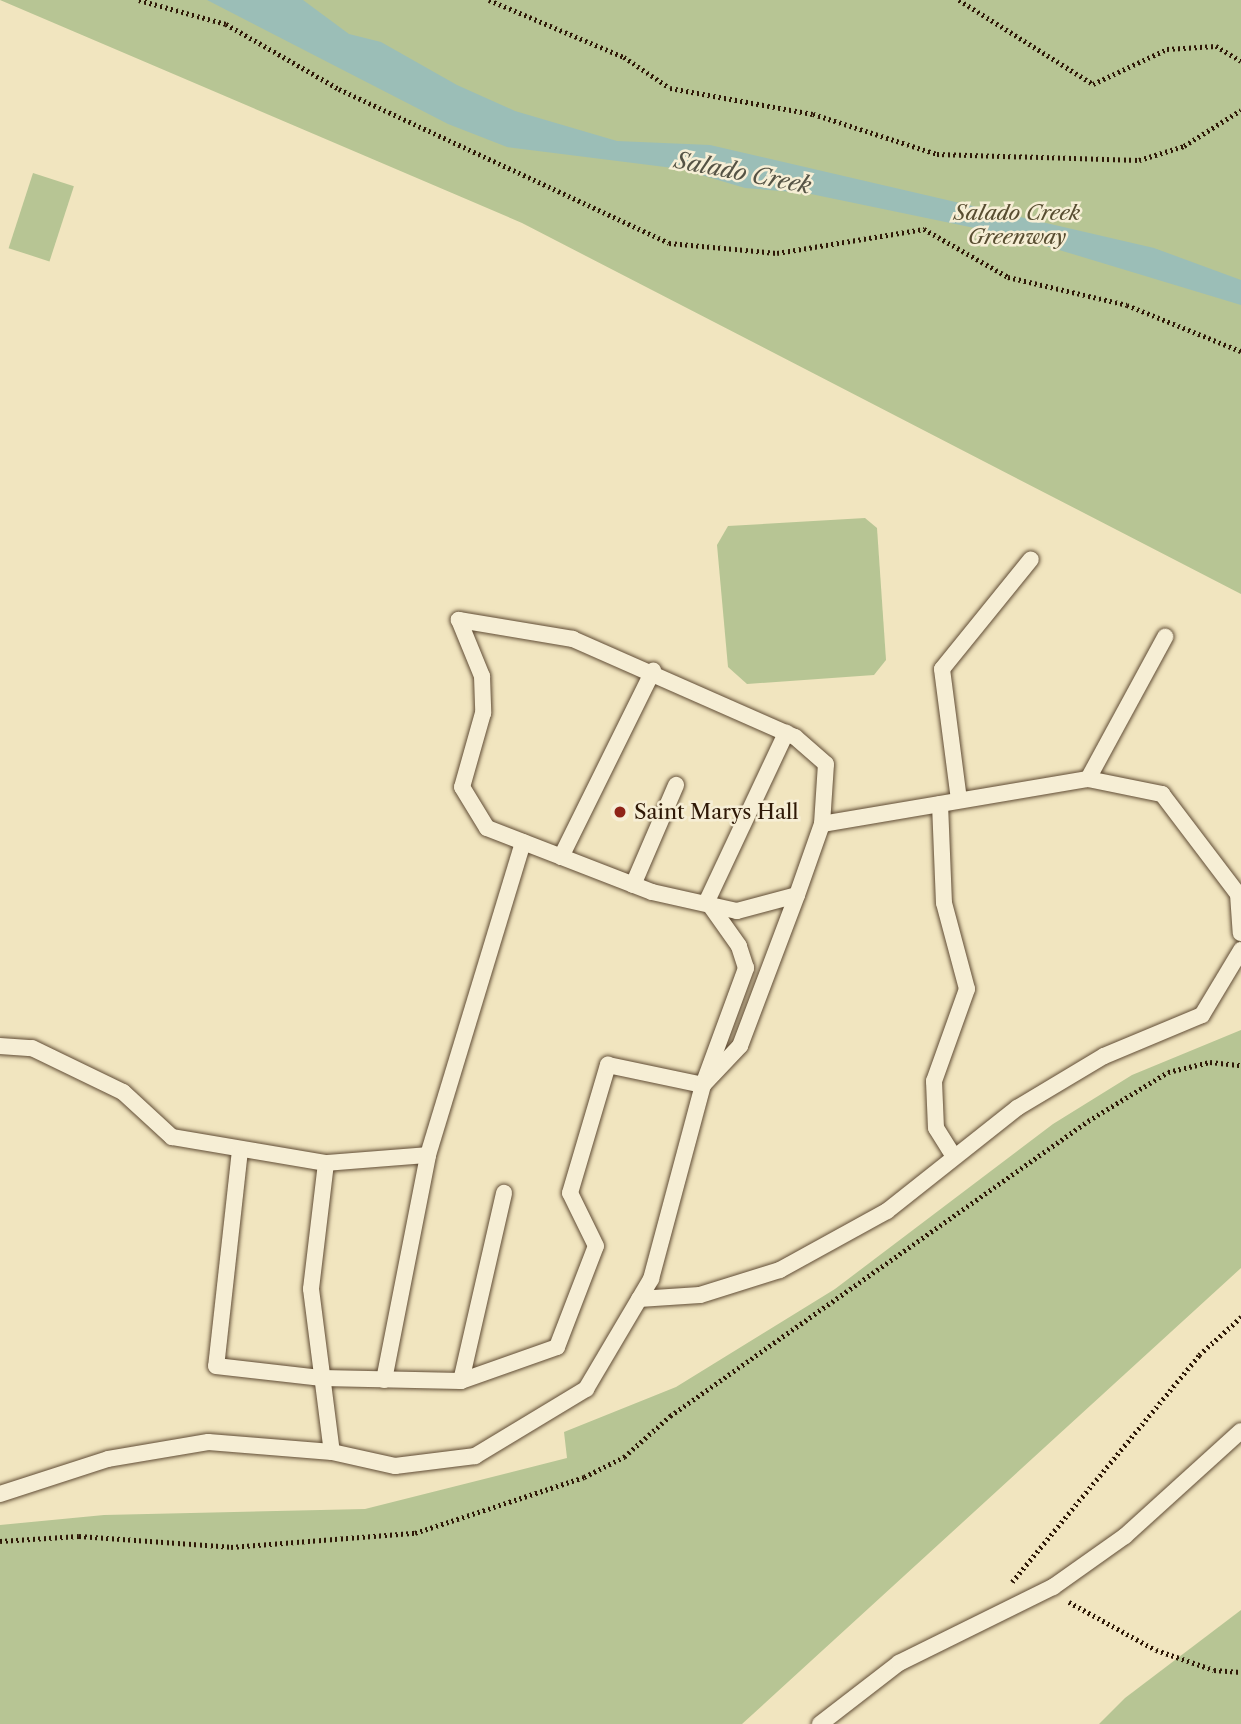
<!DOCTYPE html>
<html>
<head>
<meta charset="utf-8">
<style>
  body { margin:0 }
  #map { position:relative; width:1241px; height:1724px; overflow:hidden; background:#f1e5bf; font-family:"Libre Caslon Text",serif }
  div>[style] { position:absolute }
  .green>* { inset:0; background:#b7c594; transform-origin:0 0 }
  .water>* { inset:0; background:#9bbeb7 }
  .path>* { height:4.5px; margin-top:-2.25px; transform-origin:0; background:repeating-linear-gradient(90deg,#2f1907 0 2px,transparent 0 5.5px) }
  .roads { filter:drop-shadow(0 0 2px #604c35) drop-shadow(0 0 2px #604c35) }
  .service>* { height:16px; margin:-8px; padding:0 8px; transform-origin:8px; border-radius:8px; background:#f6eed5 }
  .dots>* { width:19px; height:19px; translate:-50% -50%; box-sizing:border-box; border:4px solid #f6eed5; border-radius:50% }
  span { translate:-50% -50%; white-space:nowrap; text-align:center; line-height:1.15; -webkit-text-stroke:5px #f6eed5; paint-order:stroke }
  .park-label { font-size:21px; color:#584d31; font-style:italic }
  .poi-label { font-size:21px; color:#2f1907 }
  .left { translate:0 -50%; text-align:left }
  .water-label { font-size:23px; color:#555345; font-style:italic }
</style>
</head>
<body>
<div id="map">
  <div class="green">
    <div style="clip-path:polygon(0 0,1241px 0,1241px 594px,522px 223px)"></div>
    <div style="left:33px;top:173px;width:43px;height:79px;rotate:18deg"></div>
    <div style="clip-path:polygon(865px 518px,877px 528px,886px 660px,874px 675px,747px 684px,728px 667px,717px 545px,728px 526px)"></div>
    <div style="clip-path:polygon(1241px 1030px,1241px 1268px,742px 1724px,0 1724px,0 1525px,104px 1515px,365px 1509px,567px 1458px,564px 1432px,676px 1387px,835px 1289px,1053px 1124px,1132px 1075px)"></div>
    <div style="clip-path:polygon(1241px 1610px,1241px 1724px,1099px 1724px,1125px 1698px)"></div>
  </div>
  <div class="water">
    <div style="clip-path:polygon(207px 0,303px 0,349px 34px,381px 42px,457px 85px,515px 111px,617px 141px,710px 145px,1154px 248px,1241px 280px,1241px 305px,1013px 236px,806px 193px,745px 188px,681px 169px,507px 147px,448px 124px)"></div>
  </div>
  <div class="path">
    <div style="left:139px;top:0;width:90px;rotate:15.4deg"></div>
    <div style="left:226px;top:24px;width:130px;rotate:29.9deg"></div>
    <div style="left:339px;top:89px;width:364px;rotate:25deg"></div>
    <div style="left:669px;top:243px;width:108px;rotate:5.3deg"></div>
    <div style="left:777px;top:253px;width:149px;rotate:-9.3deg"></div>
    <div style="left:924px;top:229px;width:97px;rotate:29.7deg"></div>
    <div style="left:1008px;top:277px;width:122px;rotate:13.2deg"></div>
    <div style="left:1127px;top:305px;width:123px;rotate:22deg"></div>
    <div style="left:489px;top:0;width:147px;rotate:22.9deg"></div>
    <div style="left:624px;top:57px;width:55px;rotate:34deg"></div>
    <div style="left:670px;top:88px;width:145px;rotate:10.3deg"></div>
    <div style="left:813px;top:114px;width:130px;rotate:17.9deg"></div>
    <div style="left:937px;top:154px;width:202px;rotate:1.7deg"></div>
    <div style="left:1139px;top:160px;width:47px;rotate:-17.3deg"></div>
    <div style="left:1184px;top:146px;width:67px;rotate:-32.3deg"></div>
    <div style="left:959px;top:0;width:158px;rotate:32.1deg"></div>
    <div style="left:1093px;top:84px;width:82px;rotate:-25.3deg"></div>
    <div style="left:1167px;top:49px;width:49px;rotate:-3.5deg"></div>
    <div style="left:1216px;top:46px;width:29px;rotate:31deg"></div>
    <div style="left:0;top:1541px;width:79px;rotate:-3.6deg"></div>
    <div style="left:79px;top:1536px;width:152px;rotate:4.1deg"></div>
    <div style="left:231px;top:1547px;width:185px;rotate:-4.4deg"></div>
    <div style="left:415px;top:1533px;width:178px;rotate:-18.3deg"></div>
    <div style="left:584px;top:1477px;width:45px;rotate:-26.6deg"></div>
    <div style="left:624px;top:1457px;width:62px;rotate:-41.7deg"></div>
    <div style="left:670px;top:1416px;width:512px;rotate:-35.21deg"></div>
    <div style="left:1088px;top:1121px;width:94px;rotate:-31.5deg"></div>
    <div style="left:1168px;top:1072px;width:43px;rotate:-13.4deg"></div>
    <div style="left:1210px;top:1062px;width:31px;rotate:6deg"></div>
    <div style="left:1012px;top:1582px;width:294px;rotate:-50.5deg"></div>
    <div style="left:1199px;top:1355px;width:57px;rotate:-42.1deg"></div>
    <div style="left:1069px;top:1602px;width:99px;rotate:28.9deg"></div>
    <div style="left:1156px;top:1650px;width:61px;rotate:19deg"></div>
    <div style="left:1214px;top:1670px;width:27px;rotate:4deg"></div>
  </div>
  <div class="roads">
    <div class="service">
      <div style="left:1088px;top:779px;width:162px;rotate:-61.5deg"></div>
      <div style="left:959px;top:800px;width:132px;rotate:-97.4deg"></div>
      <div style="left:942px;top:669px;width:141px;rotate:-51deg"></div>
      <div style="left:940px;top:804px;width:99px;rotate:87.7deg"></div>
      <div style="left:944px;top:903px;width:89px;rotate:75deg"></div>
      <div style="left:967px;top:989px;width:98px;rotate:109.7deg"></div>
      <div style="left:934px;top:1081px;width:47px;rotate:87.6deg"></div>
      <div style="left:936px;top:1128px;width:34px;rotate:58deg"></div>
      <div style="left:822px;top:824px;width:270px;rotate:-9.6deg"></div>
      <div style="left:1088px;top:779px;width:76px;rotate:11.5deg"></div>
      <div style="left:1162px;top:794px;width:126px;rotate:52.8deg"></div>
      <div style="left:1238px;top:894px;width:39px;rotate:86deg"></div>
      <div style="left:561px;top:857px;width:208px;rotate:-63.7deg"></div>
      <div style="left:633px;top:885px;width:109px;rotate:-66.7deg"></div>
      <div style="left:707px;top:901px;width:186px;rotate:-64.8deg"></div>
      <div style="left:0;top:1046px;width:32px;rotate:4deg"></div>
      <div style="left:32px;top:1048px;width:101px;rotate:25.8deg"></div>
      <div style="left:123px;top:1092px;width:67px;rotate:42.6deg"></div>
      <div style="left:172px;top:1137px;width:156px;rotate:9.6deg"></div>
      <div style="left:326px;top:1163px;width:127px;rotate:96.8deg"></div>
      <div style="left:311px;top:1289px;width:164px;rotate:82.7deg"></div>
      <div style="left:332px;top:1452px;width:124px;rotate:-175.4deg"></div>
      <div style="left:208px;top:1442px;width:101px;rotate:170.4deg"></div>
      <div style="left:108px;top:1459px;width:114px;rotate:162deg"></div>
      <div style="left:703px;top:1085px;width:54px;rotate:-46.5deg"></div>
      <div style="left:740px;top:1046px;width:161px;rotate:-69.3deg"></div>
      <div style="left:797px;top:895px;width:75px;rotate:-70.6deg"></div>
      <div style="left:822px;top:824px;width:60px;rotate:-86.2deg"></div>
      <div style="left:826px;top:764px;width:41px;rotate:-138.9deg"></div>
      <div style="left:795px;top:737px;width:243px;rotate:-156.2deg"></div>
      <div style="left:573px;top:639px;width:116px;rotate:-170.5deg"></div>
      <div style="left:459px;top:620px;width:61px;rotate:67.7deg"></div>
      <div style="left:482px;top:676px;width:37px;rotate:88deg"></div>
      <div style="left:483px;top:713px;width:77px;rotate:105.8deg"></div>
      <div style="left:462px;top:787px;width:48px;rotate:58.6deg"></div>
      <div style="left:487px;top:828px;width:177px;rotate:21.2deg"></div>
      <div style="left:652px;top:892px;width:87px;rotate:12.6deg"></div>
      <div style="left:737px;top:911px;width:62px;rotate:-14.9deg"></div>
      <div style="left:240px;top:1150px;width:217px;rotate:96.3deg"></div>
      <div style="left:216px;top:1366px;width:107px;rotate:6.5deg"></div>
      <div style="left:322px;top:1378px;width:139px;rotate:1.2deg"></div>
      <div style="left:461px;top:1381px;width:102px;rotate:-19.5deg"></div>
      <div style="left:557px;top:1347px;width:108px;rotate:-68.9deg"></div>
      <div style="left:596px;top:1246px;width:59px;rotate:-116.1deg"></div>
      <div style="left:570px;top:1193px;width:134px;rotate:-73.5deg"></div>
      <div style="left:608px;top:1065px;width:97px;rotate:11.9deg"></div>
      <div style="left:326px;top:1163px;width:102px;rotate:-4.5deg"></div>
      <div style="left:428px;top:1155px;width:327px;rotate:-73.1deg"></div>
      <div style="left:639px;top:1299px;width:61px;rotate:-3.8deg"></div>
      <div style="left:700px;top:1295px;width:84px;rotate:-17.4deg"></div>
      <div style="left:780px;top:1270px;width:122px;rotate:-28.9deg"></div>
      <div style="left:887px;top:1211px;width:166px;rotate:-38.4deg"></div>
      <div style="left:1017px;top:1108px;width:101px;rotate:-30.9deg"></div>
      <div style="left:1104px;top:1056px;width:106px;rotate:-22.7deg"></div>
      <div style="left:1202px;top:1015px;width:76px;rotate:-59deg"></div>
      <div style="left:384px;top:1380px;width:229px;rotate:-78.9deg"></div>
      <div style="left:461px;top:1381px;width:193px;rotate:-77.1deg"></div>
      <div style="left:332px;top:1452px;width:65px;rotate:12.5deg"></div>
      <div style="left:395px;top:1466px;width:81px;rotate:-7.1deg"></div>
      <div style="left:475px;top:1456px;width:130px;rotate:-31.1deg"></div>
      <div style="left:586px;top:1389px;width:128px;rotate:-59.4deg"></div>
      <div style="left:651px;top:1279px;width:201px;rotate:-75deg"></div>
      <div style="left:703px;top:1085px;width:125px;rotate:-69.8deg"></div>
      <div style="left:746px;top:968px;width:23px;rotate:-108deg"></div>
      <div style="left:739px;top:946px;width:55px;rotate:-125.4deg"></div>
      <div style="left:820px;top:1724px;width:100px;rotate:-37.7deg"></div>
      <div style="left:899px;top:1663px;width:172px;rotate:-26.3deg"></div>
      <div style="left:1053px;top:1587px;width:88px;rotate:-35.3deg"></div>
      <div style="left:1125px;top:1536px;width:156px;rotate:-42.2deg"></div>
    </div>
  </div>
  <div class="dots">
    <div style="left:620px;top:812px;background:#8f2418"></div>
  </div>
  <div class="park-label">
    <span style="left:1017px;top:225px">Salado Creek<br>Greenway</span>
  </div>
  <div class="poi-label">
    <span class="left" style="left:634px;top:812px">Saint Marys Hall</span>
  </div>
  <div class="water-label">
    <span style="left:743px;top:173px;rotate:11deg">Salado Creek</span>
  </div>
</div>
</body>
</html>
